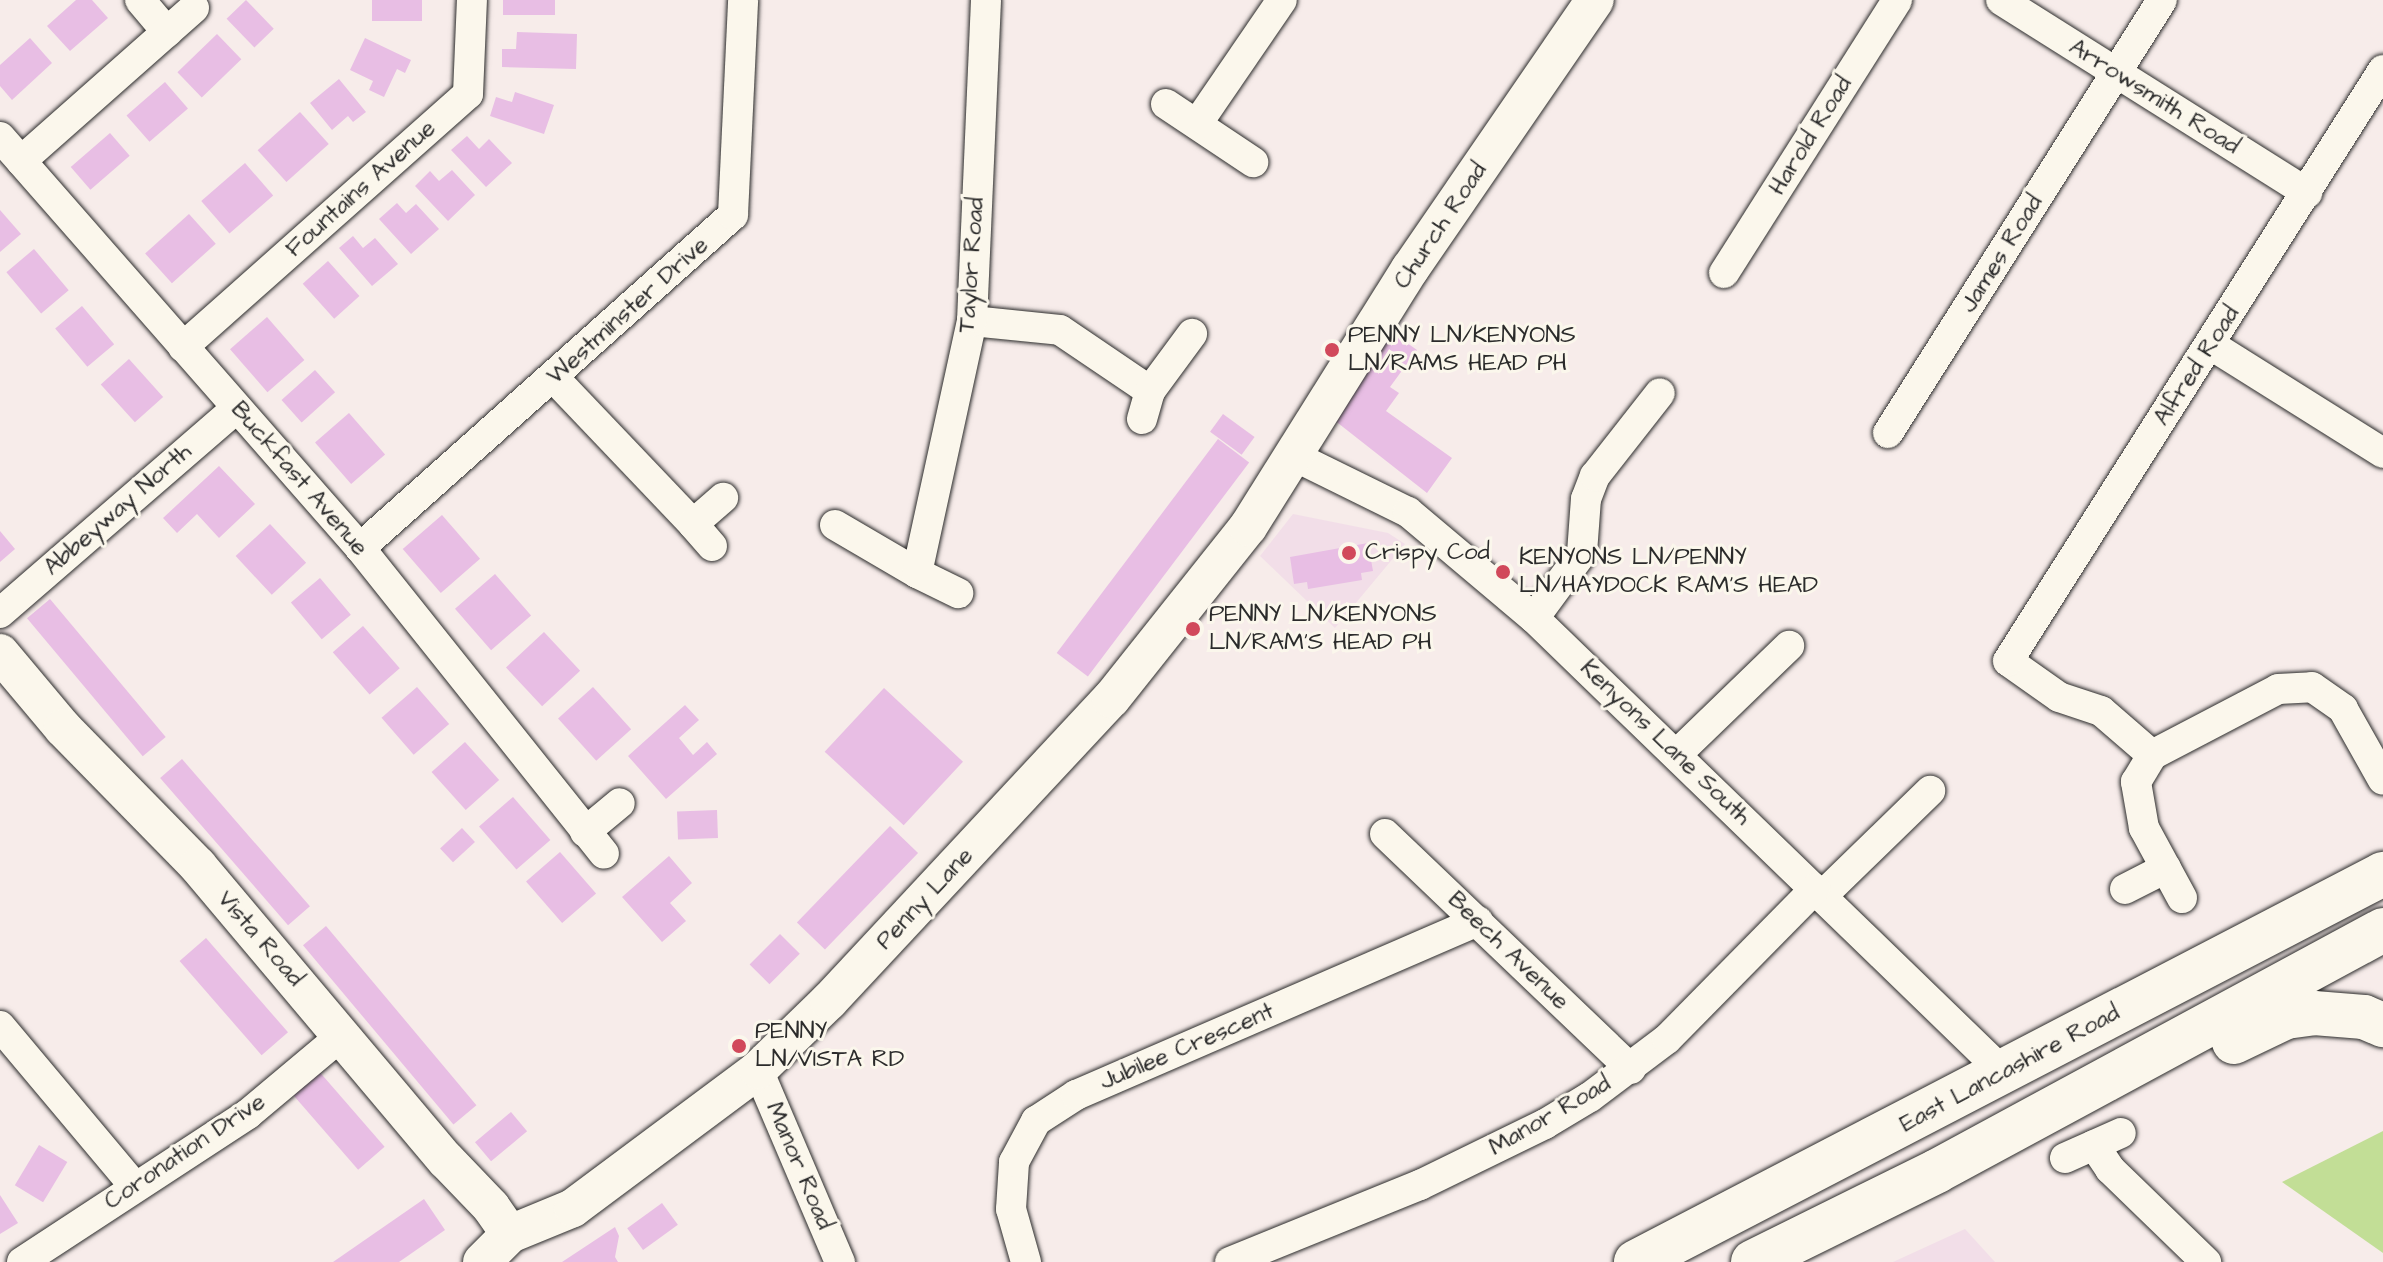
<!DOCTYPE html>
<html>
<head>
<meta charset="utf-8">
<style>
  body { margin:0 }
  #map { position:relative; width:2383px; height:1262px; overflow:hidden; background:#f7ecea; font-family:"Architects Daughter",sans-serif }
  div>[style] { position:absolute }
  .built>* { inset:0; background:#f2dee8 }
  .green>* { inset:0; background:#c2de96 }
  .building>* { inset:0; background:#e8bee4; transform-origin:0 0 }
  .roads { filter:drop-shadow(0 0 2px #2b2b2b) drop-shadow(0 0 2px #2b2b2b) }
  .minor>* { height:30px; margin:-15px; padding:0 15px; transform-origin:15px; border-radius:15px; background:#fbf7ec }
  .major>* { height:38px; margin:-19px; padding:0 19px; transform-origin:19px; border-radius:19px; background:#fbf7ec }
  .highway>* { height:44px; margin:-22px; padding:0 22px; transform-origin:22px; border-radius:22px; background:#fbf7ec }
  .dots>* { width:22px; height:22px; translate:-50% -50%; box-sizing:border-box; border:4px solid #fbf7ec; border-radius:50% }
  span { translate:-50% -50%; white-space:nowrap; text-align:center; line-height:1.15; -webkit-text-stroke:6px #fbf7ec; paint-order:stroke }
  .street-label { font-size:24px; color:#2b2b2b }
  .poi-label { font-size:24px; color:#2b2b2b }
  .left { translate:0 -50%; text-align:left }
</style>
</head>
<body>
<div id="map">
  <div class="built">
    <div style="clip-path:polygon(1293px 514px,1388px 533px,1405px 544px,1335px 628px,1260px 556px)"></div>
    <div style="clip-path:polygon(1965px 1229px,1995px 1262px,1893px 1262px)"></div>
  </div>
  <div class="green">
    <div style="clip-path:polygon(2383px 1131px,2383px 1253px,2282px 1182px)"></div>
  </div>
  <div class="building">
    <div style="clip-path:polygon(76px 0,92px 0,108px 18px,70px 51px,47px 26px)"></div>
    <div style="left:246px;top:0;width:40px;height:27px;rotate:46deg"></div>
    <div style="left:372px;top:0;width:50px;height:21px"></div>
    <div style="left:503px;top:0;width:52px;height:15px"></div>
    <div style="clip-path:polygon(517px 32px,577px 34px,576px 69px,502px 67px,502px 49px,516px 49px)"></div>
    <div style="left:217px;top:34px;width:35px;height:55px;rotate:46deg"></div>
    <div style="clip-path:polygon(30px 38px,52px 63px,12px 100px,0 86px,0 65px)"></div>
    <div style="clip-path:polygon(365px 38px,411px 60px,405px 73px,397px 69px,384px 97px,369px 90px,373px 81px,350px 70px)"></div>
    <div style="clip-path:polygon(339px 79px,366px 112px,353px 122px,348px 116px,332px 130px,310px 103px)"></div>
    <div style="left:165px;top:82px;width:35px;height:51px;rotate:49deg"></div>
    <div style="clip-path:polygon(515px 92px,554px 105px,544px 134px,490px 116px,496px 97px,512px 102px)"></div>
    <div style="left:300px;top:112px;width:43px;height:57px;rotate:48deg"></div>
    <div style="left:110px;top:133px;width:30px;height:52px;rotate:49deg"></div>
    <div style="clip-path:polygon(467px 136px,479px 149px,489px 139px,512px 163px,486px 187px,451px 150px)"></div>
    <div style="left:245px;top:163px;width:43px;height:58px;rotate:49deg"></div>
    <div style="clip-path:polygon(452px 170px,475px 195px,448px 221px,415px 186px,430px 171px,439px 181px)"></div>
    <div style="clip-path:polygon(397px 203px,406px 213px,416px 204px,439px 229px,411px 254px,379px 219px)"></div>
    <div style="clip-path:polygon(0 210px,21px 234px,0 252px)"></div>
    <div style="left:189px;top:214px;width:40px;height:59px;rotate:48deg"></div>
    <div style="clip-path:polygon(353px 236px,363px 248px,375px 238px,398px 264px,372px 286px,339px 248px)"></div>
    <div style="left:34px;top:249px;width:54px;height:36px;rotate:50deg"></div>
    <div style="left:328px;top:261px;width:47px;height:34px;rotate:48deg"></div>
    <div style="left:82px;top:306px;width:50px;height:35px;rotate:50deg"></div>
    <div style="left:267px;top:317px;width:57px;height:49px;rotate:49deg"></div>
    <div style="clip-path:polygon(1383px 326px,1417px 350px,1390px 387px,1399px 393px,1386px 411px,1452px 458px,1427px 493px,1329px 416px)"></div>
    <div style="left:129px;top:359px;width:51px;height:38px;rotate:48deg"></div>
    <div style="left:315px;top:370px;width:30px;height:45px;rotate:48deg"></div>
    <div style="left:349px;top:413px;width:55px;height:45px;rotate:49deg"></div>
    <div style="left:1223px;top:414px;width:39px;height:22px;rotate:36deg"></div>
    <div style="left:1218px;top:439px;width:39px;height:268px;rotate:37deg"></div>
    <div style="clip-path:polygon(219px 466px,255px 504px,219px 538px,197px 514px,177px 533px,163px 518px)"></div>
    <div style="left:442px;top:515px;width:58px;height:52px;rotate:49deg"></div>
    <div style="left:270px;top:524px;width:53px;height:47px;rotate:47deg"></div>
    <div style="clip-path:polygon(0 531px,15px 549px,0 562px)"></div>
    <div style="clip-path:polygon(1368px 543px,1373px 571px,1361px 573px,1362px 580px,1308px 589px,1307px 582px,1294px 584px,1290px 557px)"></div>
    <div style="left:495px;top:574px;width:55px;height:53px;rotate:49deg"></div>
    <div style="left:320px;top:578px;width:48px;height:38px;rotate:50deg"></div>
    <div style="left:50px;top:599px;width:180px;height:30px;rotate:50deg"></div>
    <div style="left:363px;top:626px;width:56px;height:40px;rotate:49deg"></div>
    <div style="left:544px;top:632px;width:53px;height:52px;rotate:47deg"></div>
    <div style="left:417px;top:687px;width:49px;height:47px;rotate:49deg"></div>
    <div style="left:593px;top:687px;width:57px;height:47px;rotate:48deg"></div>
    <div style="left:884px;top:688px;width:108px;height:87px;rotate:43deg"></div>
    <div style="clip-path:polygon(685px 705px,699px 720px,679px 738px,693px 755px,707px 742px,717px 754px,666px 799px,628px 756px)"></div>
    <div style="left:465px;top:742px;width:51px;height:45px;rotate:48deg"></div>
    <div style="left:182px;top:759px;width:195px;height:29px;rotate:49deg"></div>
    <div style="left:513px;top:797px;width:57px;height:45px;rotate:49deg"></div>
    <div style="left:717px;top:810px;width:28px;height:40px;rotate:88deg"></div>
    <div style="left:890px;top:826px;width:39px;height:134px;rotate:44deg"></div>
    <div style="left:462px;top:828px;width:19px;height:30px;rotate:47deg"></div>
    <div style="left:560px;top:852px;width:55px;height:45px;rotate:49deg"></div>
    <div style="clip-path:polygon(669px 856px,692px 883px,670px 903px,686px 921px,662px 942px,622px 897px)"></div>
    <div style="left:326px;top:926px;width:234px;height:30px;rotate:50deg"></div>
    <div style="left:780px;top:934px;width:28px;height:43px;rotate:45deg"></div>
    <div style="left:206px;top:938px;width:125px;height:35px;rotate:49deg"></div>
    <div style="left:317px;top:1069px;width:103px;height:35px;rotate:49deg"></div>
    <div style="left:511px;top:1112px;width:25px;height:47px;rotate:50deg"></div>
    <div style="left:39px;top:1145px;width:33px;height:47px;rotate:31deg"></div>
    <div style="clip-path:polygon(0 1195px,18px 1223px,0 1234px)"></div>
    <div style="clip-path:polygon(424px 1199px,445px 1230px,399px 1262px,333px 1262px)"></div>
    <div style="left:662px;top:1203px;width:27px;height:43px;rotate:54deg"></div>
    <div style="clip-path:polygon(615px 1227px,619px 1236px,615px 1257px,618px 1262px,562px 1262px)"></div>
  </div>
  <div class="roads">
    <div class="minor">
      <div style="left:140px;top:0;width:42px;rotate:49.8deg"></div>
      <div style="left:2001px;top:0;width:362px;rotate:32.2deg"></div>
      <div style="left:1166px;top:104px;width:105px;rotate:33.7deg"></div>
      <div style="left:1197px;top:124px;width:150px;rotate:-55.6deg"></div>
      <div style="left:0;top:137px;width:546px;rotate:48.78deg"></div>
      <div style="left:360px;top:548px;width:391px;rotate:51.4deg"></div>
      <div style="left:21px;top:161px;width:231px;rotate:-41.5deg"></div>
      <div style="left:1724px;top:273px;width:323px;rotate:-57.6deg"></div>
      <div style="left:972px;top:321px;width:88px;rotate:5.8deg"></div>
      <div style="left:1060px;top:330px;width:109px;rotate:34.1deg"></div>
      <div style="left:2211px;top:345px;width:203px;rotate:32.1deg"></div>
      <div style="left:183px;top:347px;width:381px;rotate:-41.6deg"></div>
      <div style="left:468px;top:94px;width:94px;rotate:-87.6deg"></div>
      <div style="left:554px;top:378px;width:202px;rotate:46.4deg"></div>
      <div style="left:1142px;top:419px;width:29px;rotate:-74deg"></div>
      <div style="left:1150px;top:391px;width:71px;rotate:-53.6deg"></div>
      <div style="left:1888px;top:433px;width:512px;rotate:-57.67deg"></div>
      <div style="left:1294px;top:456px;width:127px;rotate:26.2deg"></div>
      <div style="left:1408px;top:512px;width:165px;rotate:40.1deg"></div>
      <div style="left:1534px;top:618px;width:654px;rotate:44.07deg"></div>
      <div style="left:835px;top:525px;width:95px;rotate:30.3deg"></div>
      <div style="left:917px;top:573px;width:258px;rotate:-77.7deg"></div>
      <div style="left:972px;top:321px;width:321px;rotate:-87.5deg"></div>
      <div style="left:712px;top:546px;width:29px;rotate:-131deg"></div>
      <div style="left:693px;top:524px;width:40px;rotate:-41deg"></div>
      <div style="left:360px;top:548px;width:500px;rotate:-41.76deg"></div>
      <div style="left:733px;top:215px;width:215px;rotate:-87.3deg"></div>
      <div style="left:917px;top:573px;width:46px;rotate:26deg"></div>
      <div style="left:0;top:613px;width:313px;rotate:-40.9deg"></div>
      <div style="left:1534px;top:618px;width:81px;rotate:-53.6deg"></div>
      <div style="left:1582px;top:553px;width:54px;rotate:-85.8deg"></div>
      <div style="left:1586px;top:499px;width:25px;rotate:-69deg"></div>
      <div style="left:1595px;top:476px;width:105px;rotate:-51.9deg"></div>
      <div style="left:1677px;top:754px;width:156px;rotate:-44deg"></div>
      <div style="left:2152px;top:755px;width:67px;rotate:-139.2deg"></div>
      <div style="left:2101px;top:711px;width:44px;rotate:-161.6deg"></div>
      <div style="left:2059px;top:697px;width:62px;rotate:-144.8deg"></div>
      <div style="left:2008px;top:661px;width:700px;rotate:-57.6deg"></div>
      <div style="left:585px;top:832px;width:45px;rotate:-39.6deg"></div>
      <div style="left:1385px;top:834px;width:340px;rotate:43.7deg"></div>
      <div style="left:2125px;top:889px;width:46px;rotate:-27.1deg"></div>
      <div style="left:1822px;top:896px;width:151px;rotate:-44.2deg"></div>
      <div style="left:2182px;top:898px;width:80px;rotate:-118.5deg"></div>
      <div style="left:2144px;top:828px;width:47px;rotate:-99.9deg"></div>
      <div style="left:2136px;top:782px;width:31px;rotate:-59deg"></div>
      <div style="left:2152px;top:755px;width:142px;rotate:-27.6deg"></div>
      <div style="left:2278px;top:689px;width:34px;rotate:-3deg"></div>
      <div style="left:2312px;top:687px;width:38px;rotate:35deg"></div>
      <div style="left:2343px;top:709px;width:81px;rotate:60.6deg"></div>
      <div style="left:0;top:1026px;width:210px;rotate:50deg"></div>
      <div style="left:758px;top:1070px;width:209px;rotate:66.9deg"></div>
      <div style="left:2094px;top:1145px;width:29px;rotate:56deg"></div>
      <div style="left:2110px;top:1169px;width:134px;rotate:44.1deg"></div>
      <div style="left:2065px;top:1158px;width:61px;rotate:-24.1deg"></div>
      <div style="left:22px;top:1262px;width:270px;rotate:-33.2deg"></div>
      <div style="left:248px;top:1114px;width:123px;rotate:-40deg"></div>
      <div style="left:1026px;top:1262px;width:55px;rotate:-105.8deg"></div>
      <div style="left:1011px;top:1209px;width:47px;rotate:-86.3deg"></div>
      <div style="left:1014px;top:1162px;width:47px;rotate:-61.8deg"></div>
      <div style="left:1036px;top:1121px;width:48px;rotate:-33deg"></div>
      <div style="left:1076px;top:1095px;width:438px;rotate:-23.4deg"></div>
      <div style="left:1230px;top:1262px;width:205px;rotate:-22.1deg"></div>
      <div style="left:1420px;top:1185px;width:139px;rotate:-26deg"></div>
      <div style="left:1545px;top:1124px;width:52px;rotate:-31deg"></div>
      <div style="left:1590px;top:1097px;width:96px;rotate:-37deg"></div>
      <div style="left:1667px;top:1039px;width:211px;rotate:-45.4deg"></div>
    </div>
    <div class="major">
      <div style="left:0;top:653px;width:98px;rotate:50deg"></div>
      <div style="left:63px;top:728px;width:193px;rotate:45.6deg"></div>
      <div style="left:198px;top:866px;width:385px;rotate:49.9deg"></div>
      <div style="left:446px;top:1160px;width:65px;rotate:46.2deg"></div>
      <div style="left:491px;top:1207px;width:33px;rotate:55deg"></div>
      <div style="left:482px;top:1262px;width:40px;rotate:-45deg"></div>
      <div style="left:510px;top:1234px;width:68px;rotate:-22.4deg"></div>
      <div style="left:573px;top:1208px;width:231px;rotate:-36.7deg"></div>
      <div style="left:758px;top:1070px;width:99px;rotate:-44.2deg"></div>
      <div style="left:829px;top:1001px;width:413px;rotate:-47deg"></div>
      <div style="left:1111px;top:699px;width:220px;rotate:-51.5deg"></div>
      <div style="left:1248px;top:527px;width:305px;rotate:-57.9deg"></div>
      <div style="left:1410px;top:269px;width:326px;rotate:-55.5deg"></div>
    </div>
    <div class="highway">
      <div style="left:2234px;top:1042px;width:58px;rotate:-25.7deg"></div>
      <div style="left:2286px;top:1017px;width:28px;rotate:-8deg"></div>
      <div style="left:2314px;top:1013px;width:50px;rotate:4.6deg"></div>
      <div style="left:2364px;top:1017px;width:21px;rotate:23deg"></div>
      <div style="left:1636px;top:1262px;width:842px;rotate:-27.45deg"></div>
      <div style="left:1753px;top:1262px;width:205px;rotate:-26.3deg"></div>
      <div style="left:1937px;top:1171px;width:507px;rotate:-28.38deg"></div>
    </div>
  </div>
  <div class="dots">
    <div style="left:1332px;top:350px;background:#d1495b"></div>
    <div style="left:1349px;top:553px;background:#d1495b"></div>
    <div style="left:1503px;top:572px;background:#d1495b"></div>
    <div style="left:1193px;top:629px;background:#d1495b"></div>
    <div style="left:739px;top:1046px;background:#d1495b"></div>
  </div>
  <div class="street-label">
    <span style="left:2154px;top:97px;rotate:32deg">Arrowsmith Road</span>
    <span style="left:1811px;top:136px;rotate:-58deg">Harold Road</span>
    <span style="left:361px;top:189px;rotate:-42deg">Fountains Avenue</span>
    <span style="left:1441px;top:226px;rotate:-56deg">Church Road</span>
    <span style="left:2002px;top:254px;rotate:-58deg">James Road</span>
    <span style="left:972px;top:265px;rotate:-86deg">Taylor Road</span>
    <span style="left:628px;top:311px;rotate:-42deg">Westminster Drive</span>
    <span style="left:2197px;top:366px;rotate:-57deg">Alfred Road</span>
    <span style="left:299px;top:479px;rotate:49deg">Buckfast Avenue</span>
    <span style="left:118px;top:510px;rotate:-41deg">Abbeyway North</span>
    <span style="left:1665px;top:743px;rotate:44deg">Kenyons Lane South</span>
    <span style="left:925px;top:899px;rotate:-47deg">Penny Lane</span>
    <span style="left:260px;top:939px;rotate:49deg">Vista Road</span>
    <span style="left:1508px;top:951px;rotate:44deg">Beech Avenue</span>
    <span style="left:1187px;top:1047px;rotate:-23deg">Jubilee Crescent</span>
    <span style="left:2010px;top:1069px;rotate:-28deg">East Lancashire Road</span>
    <span style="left:1550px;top:1116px;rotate:-30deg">Manor Road</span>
    <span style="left:185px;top:1152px;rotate:-34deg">Coronation Drive</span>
    <span style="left:799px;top:1166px;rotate:67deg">Manor Road</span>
  </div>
  <div class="poi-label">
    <span class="left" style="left:1348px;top:350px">PENNY LN/KENYONS<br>LN/RAMS HEAD PH</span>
    <span class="left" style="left:1365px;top:553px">Crispy Cod</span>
    <span class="left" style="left:1519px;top:572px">KENYONS LN/PENNY<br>LN/HAYDOCK RAM'S HEAD</span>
    <span class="left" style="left:1209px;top:629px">PENNY LN/KENYONS<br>LN/RAM'S HEAD PH</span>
    <span class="left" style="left:755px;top:1046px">PENNY<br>LN/VISTA RD</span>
  </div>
</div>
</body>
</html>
